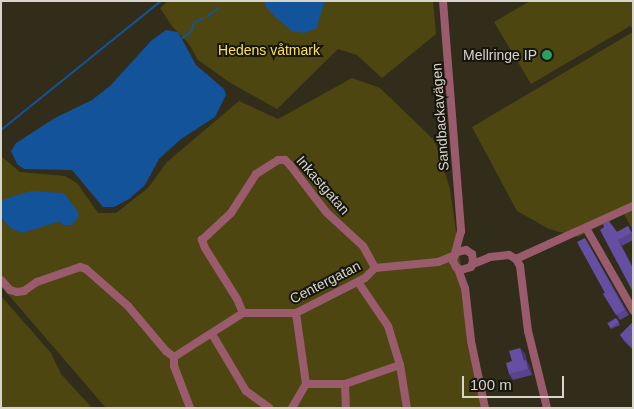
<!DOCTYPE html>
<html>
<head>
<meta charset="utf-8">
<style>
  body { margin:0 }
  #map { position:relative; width:634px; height:409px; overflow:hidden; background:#312d1a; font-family:Arial,sans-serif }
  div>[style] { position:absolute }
  .green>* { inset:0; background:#4e4611 }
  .water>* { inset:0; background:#125399 }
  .stream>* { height:2px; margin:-1px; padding:0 1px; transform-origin:1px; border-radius:1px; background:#125399 }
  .minor>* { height:8px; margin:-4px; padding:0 4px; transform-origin:4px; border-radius:4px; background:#9a5b6d }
  .wall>* { inset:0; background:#56448c }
  .shaded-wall>* { inset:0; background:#463772 }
  .building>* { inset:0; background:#644fa3; transform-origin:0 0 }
  .dots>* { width:14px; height:14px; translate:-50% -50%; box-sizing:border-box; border:2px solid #17150d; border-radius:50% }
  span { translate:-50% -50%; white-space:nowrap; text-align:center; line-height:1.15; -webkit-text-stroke:4px #17150d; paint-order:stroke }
  .park-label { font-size:14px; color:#f9e252 }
  .poi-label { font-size:14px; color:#d7d5c9 }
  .right { translate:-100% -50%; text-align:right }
  .street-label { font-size:14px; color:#d7d5c9 }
  .frame { position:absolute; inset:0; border:2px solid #d7d5c9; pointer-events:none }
  .scale { position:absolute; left:462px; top:376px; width:102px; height:22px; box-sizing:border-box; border:2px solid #d7d5c9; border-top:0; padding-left:6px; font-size:15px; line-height:18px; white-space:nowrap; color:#d7d5c9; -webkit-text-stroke:4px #17150d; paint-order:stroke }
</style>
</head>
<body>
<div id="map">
  <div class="green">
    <div style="clip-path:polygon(168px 1px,433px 1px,436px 34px,382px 78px,357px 55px,338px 49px,277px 109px,229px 82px,198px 60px,189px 44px,172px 26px,160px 8px)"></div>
    <div style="clip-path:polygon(530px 1px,633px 1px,633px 29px,630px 26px,531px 84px,494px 22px)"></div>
    <div style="clip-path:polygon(633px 32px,633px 230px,624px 214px,578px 237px,549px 229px,517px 211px,472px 127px)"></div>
    <div style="clip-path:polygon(352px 78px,380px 88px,435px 141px,450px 189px,481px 408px,106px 408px,1px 286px,1px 218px,10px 228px,58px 222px,66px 226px,72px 225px,1px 204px,1px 156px,20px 172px,65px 176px,77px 183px,98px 213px,116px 213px,148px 188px,167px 162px,239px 101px,278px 119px)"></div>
    <div style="clip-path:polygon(1px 296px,51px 353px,61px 374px,92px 408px,1px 408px)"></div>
  </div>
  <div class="water">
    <div style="clip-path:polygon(264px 1px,325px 1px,316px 29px,304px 33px,292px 31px,274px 16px,266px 7px)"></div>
    <div style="clip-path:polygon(166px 30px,178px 32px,196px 65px,224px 89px,226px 95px,215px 117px,181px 139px,159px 159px,145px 185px,129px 199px,114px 207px,103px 207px,72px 170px,24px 169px,17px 164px,11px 151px,16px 143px,55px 118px,92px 100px,110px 86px,151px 41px)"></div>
    <div style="clip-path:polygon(31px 191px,64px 193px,79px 213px,77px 219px,72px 225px,66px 226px,58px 222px,22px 233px,10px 228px,1px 218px,1px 204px,4px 199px)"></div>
  </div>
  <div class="stream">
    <div style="left:208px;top:16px;width:13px;rotate:-39deg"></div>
    <div style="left:181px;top:39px;width:12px;rotate:-35deg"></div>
    <div style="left:191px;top:32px;width:9px;rotate:-72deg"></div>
    <div style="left:194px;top:23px;width:10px;rotate:-29deg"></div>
    <div style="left:1px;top:130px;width:206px;rotate:-38.9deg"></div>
  </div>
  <div class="minor">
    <div style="left:443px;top:1px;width:231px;rotate:85.5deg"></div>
    <div style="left:461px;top:231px;width:31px;rotate:105deg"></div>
    <div style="left:453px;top:261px;width:7px;rotate:63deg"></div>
    <div style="left:456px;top:267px;width:6px;rotate:31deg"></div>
    <div style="left:461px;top:270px;width:10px;rotate:-17deg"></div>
    <div style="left:471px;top:267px;width:6px;rotate:-72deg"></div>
    <div style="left:473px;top:261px;width:7px;rotate:-98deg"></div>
    <div style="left:472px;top:254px;width:7px;rotate:-146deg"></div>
    <div style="left:466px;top:250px;width:9px;rotate:167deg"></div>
    <div style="left:586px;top:228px;width:95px;rotate:60.2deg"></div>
    <div style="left:516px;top:259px;width:128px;rotate:-24.4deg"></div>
    <div style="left:473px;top:264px;width:18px;rotate:-22deg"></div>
    <div style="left:490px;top:257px;width:19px;rotate:-6deg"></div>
    <div style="left:509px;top:255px;width:8px;rotate:30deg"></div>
    <div style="left:516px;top:259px;width:8px;rotate:60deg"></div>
    <div style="left:520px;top:266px;width:65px;rotate:83deg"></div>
    <div style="left:528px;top:331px;width:79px;rotate:76.1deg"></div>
    <div style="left:458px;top:269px;width:20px;rotate:70deg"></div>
    <div style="left:465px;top:288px;width:53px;rotate:83.5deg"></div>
    <div style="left:471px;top:341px;width:68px;rotate:78.2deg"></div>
    <div style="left:1px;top:280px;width:13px;rotate:48deg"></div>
    <div style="left:10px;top:290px;width:7px;rotate:16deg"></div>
    <div style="left:17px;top:292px;width:7px;rotate:-8deg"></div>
    <div style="left:24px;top:291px;width:16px;rotate:-35deg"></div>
    <div style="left:37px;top:282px;width:46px;rotate:-19.2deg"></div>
    <div style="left:80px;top:267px;width:6px;rotate:18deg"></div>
    <div style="left:86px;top:269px;width:56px;rotate:41.4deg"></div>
    <div style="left:128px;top:306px;width:59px;rotate:49.8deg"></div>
    <div style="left:166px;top:351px;width:10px;rotate:37deg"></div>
    <div style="left:174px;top:357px;width:9px;rotate:90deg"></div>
    <div style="left:174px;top:366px;width:45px;rotate:69.1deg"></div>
    <div style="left:358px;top:282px;width:53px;rotate:55.7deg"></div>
    <div style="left:388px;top:326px;width:41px;rotate:72.9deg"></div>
    <div style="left:400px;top:365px;width:44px;rotate:80.8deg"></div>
    <div style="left:243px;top:313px;width:15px;rotate:-113deg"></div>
    <div style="left:237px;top:299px;width:60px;rotate:-122.1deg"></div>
    <div style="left:205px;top:248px;width:9px;rotate:-111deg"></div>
    <div style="left:202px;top:240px;width:40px;rotate:-43deg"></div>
    <div style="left:231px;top:213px;width:46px;rotate:-57.3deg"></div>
    <div style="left:256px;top:174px;width:26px;rotate:-32deg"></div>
    <div style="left:278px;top:160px;width:7px"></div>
    <div style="left:285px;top:160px;width:7px;rotate:45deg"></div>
    <div style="left:290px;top:165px;width:59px;rotate:52.5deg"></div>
    <div style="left:326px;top:212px;width:50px;rotate:42.6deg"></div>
    <div style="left:363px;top:246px;width:25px;rotate:61deg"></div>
    <div style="left:212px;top:334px;width:66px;rotate:59.2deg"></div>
    <div style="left:246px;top:391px;width:29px;rotate:36deg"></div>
    <div style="left:174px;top:357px;width:82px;rotate:-32.5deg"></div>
    <div style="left:243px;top:313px;width:53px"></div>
    <div style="left:296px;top:313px;width:77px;rotate:-26.9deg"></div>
    <div style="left:365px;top:278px;width:14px;rotate:-45deg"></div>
    <div style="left:375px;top:268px;width:63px;rotate:-5.4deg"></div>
    <div style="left:438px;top:262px;width:18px;rotate:-22deg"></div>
    <div style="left:306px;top:384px;width:39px"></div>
    <div style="left:345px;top:384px;width:58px;rotate:-19.1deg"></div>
    <div style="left:345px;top:384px;width:24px;rotate:88deg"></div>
    <div style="left:292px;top:408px;width:28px;rotate:-60deg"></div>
    <div style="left:306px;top:384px;width:72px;rotate:-98deg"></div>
  </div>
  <div class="wall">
    <div style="clip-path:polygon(628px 226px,633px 234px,633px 240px,622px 246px,604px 227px,617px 232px)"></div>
    <div style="clip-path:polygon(588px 243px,629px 315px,620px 320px,603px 294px,605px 293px)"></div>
    <div style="clip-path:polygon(616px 318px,620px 325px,611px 329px,607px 323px)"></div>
    <div style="clip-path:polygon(633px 322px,633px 350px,624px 341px,620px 335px)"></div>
    <div style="clip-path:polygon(520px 348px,525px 354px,527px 362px,530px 367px,532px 375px,513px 380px,509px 374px)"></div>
  </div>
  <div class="shaded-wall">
    <div style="clip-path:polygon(585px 238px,588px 243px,629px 315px,625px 310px)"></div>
    <div style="clip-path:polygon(618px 240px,622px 246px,633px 267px,633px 268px)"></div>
    <div style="clip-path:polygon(520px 348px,525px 354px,527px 362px,530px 367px,532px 375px,524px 361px)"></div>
  </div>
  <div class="building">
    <div style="clip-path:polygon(609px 221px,617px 232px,628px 226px,631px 233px,618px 240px,633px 268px,633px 292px,600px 230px,604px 227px,603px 224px)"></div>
    <div style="clip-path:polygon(585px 238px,625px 310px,616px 315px,603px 294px,605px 293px,577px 242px)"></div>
    <div style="left:616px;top:318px;width:5px;height:10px;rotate:53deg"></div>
    <div style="clip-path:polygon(633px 322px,633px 333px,631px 334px,633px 335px,633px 348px,620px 335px)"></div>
    <div style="clip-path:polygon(520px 348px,524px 361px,526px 360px,528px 369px,509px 374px,506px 363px,512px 361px,509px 351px)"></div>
  </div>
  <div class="dots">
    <div style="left:547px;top:55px;background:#2e9e5b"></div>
  </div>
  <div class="park-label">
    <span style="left:269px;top:50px">Hedens våtmark</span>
  </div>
  <div class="poi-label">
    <span class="right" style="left:537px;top:55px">Mellringe IP</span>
  </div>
  <div class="street-label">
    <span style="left:440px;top:117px;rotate:-94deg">Sandbackavägen</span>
    <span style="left:323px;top:185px;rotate:49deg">Inkastgatan</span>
    <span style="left:325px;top:282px;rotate:-27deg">Centergatan</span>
  </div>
  <div class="frame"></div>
  <div class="scale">100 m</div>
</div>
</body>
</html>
